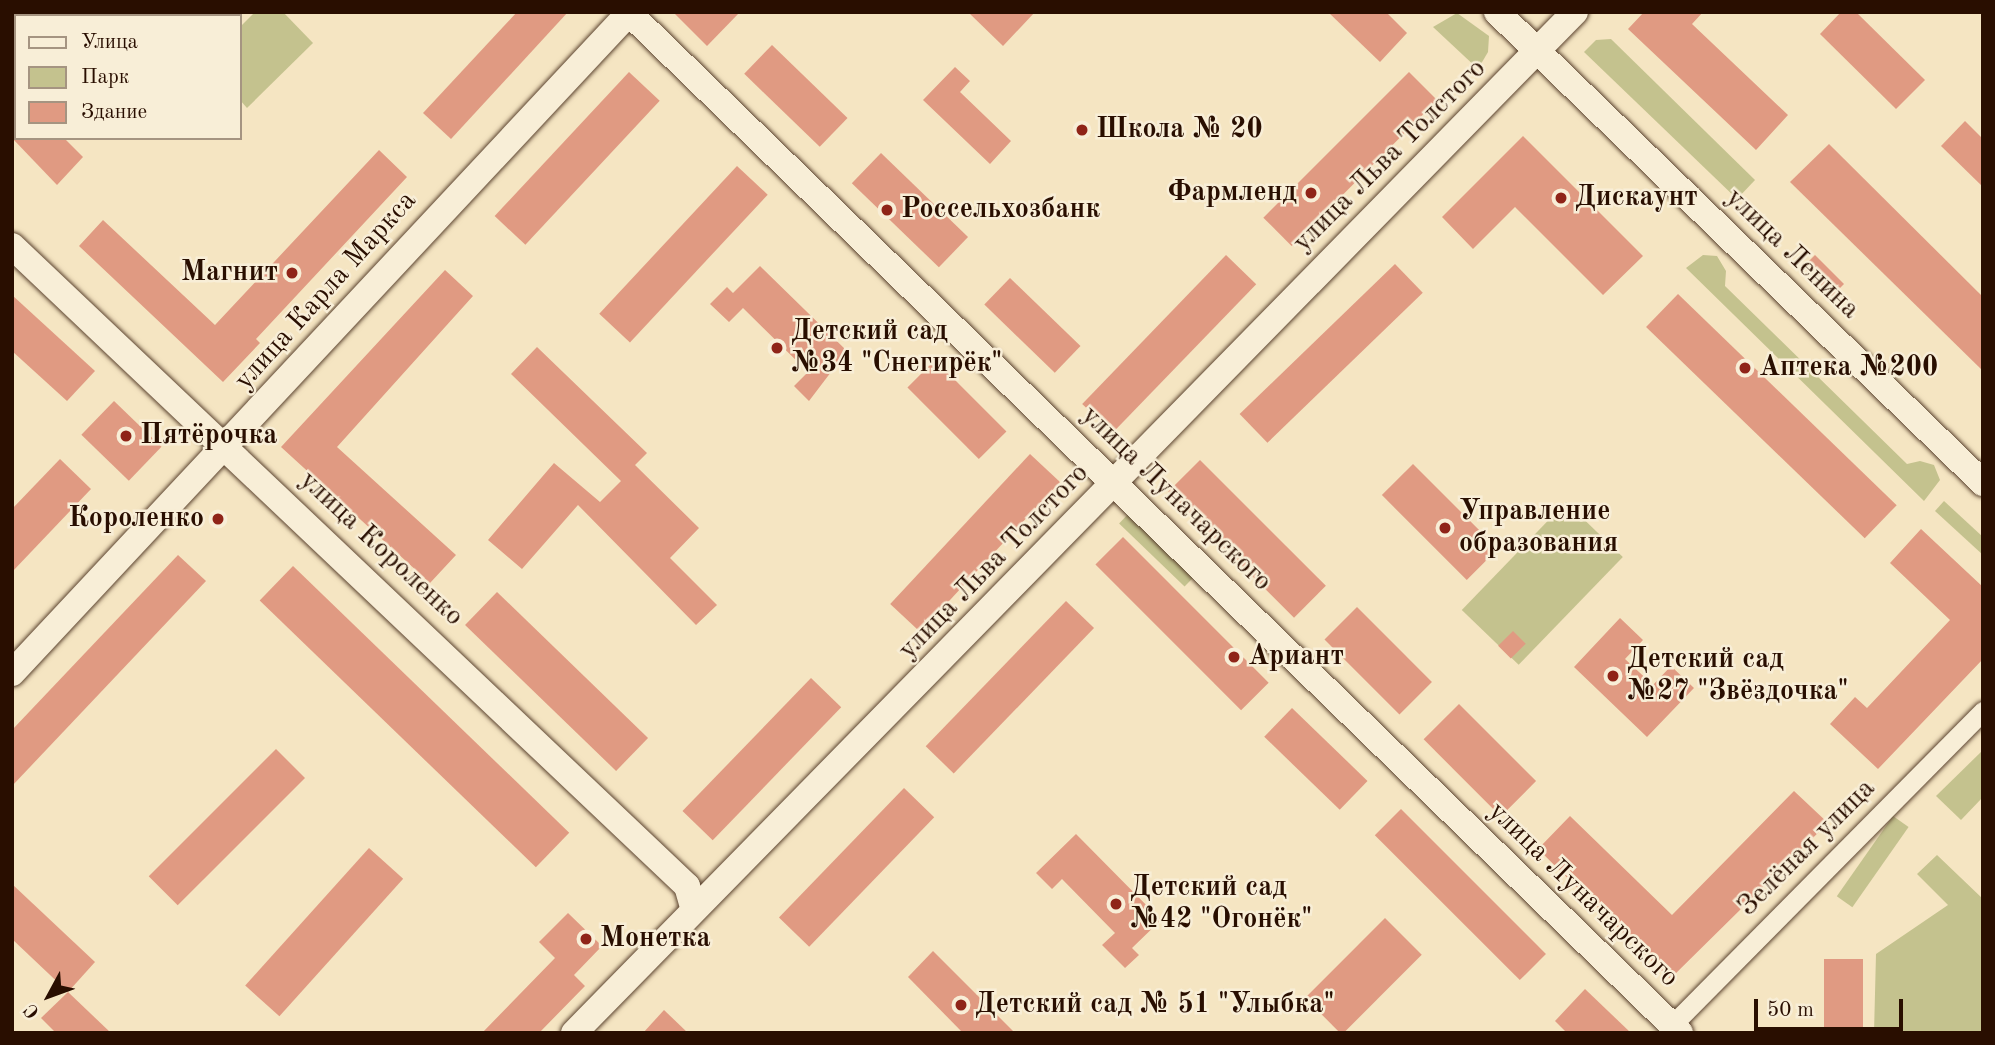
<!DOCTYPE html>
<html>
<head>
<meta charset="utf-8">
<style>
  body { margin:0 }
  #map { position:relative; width:1995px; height:1045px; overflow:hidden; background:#f5e5c2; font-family:"Old Standard TT",serif }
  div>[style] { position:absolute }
  .green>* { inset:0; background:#c4c28e; transform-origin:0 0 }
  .building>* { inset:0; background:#e09a82; transform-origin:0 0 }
  .roads { filter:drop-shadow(0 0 2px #5c4430) drop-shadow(0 0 2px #5c4430) }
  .street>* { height:19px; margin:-9.5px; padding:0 9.5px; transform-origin:9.5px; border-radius:9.5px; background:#f8eed7 }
  .secondary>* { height:26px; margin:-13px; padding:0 13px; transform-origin:13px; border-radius:13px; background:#f8eed7 }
  .dots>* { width:19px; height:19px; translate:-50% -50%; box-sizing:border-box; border:4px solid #f8eed7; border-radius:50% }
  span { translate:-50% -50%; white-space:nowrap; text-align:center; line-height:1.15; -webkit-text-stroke:5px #f8eed7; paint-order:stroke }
  .poi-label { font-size:28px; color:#290e00; font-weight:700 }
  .left { translate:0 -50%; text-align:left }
  .right { translate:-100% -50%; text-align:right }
  .street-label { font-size:28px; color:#290e00 }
  .frame { position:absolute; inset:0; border:14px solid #290e00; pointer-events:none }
  .legend { position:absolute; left:14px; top:14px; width:228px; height:126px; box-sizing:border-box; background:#f8eed7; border:2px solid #a59481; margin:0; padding:9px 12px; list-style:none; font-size:21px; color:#290e00 }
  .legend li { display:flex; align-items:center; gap:14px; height:35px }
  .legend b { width:35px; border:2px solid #a59481 }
  .north { position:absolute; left:14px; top:961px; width:70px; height:70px; -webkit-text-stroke:5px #f8eed7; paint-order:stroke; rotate:229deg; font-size:19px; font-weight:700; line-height:28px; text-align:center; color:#290e00 }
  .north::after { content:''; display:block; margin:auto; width:24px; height:32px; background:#290e00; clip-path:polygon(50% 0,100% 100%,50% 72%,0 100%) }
  .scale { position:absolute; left:1754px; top:999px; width:149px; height:32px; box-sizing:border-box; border:4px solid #290e00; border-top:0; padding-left:9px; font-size:21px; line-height:24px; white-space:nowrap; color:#290e00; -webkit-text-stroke:5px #f8eed7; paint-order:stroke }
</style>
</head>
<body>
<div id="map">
  <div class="green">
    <div style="clip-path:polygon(255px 12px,283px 12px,313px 43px,247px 108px,240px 100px,240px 27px)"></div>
    <div style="clip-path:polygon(1457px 13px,1489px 36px,1488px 52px,1478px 69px,1433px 27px)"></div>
    <div style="clip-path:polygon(1611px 39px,1755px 180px,1737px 199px,1584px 52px,1596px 40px)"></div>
    <div style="clip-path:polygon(1703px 255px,1717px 256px,1726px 271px,1725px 286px,1907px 464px,1920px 461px,1934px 465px,1940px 480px,1924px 501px,1686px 268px)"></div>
    <div style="clip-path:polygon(1944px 501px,1983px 537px,1983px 555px,1935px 511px)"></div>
    <div style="left:1566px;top:502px;width:79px;height:150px;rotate:44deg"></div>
    <div style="left:1133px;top:509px;width:91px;height:20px;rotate:44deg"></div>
    <div style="clip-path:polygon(1983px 750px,1983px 797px,1961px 820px,1936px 796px)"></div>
    <div style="left:1893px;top:816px;width:19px;height:98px;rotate:35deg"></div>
    <div style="clip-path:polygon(1937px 855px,1983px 899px,1983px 1033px,1874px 1033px,1876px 954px,1948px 905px,1917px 874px)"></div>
  </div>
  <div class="building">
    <div style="clip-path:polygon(517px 12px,568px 12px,451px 139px,423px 113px)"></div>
    <div style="clip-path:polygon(673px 12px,740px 12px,707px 46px)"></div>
    <div style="clip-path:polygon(968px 12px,1035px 12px,1003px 46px)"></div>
    <div style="clip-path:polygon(1328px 12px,1386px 12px,1407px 33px,1380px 62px)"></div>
    <div style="clip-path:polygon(1644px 12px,1703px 12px,1692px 24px,1788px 115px,1756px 150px,1628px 29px)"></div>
    <div style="clip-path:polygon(1841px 12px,1856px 12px,1925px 80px,1896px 109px,1820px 34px)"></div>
    <div style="left:772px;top:45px;width:105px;height:40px;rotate:44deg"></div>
    <div style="clip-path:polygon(955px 67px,970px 81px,960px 92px,1011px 141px,990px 164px,923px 100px)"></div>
    <div style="left:629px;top:72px;width:42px;height:197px;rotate:43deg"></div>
    <div style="left:1409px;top:72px;width:40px;height:206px;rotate:45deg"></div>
    <div style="clip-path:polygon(1965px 121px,1983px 139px,1983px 187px,1941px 146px)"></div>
    <div style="clip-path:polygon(1523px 136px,1643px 256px,1603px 295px,1515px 207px,1473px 249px,1442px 217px)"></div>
    <div style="clip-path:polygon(12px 138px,64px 138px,83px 157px,57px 185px)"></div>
    <div style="clip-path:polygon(1829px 144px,1983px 297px,1983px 371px,1790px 182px)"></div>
    <div style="clip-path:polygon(379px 150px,407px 177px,256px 339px,260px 343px,223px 382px,79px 246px,103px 220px,215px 325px)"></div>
    <div style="left:881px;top:153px;width:121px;height:42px;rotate:44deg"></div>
    <div style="left:737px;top:166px;width:42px;height:202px;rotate:43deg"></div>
    <div style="left:1226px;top:255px;width:42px;height:207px;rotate:44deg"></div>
    <div style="left:1815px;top:255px;width:41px;height:17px;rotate:45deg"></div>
    <div style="left:1395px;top:264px;width:40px;height:216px;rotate:46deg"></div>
    <div style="clip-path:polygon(760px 266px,847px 351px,809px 401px,794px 386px,808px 372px,743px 308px,729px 322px,710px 304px,727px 287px,733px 293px)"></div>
    <div style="clip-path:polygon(445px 270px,473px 296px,337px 447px,456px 555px,430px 583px,281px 447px)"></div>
    <div style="left:1010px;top:278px;width:98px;height:37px;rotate:44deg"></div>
    <div style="left:1678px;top:294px;width:304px;height:46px;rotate:44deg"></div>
    <div style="clip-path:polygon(12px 295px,95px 371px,67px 401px,12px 351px)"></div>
    <div style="clip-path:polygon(537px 347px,647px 453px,635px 465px,699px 528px,670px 558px,717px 605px,696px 625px,578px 505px,522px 569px,488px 540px,554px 463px,600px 502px,621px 481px,511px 374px)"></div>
    <div style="left:935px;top:360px;width:101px;height:39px;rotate:45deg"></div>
    <div style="left:114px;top:401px;width:66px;height:47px;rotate:44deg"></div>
    <div style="left:1030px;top:454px;width:41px;height:205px;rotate:43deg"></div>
    <div style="clip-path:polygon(60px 459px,91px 489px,12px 572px,12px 509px)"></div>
    <div style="left:1200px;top:460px;width:178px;height:45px;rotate:45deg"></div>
    <div style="left:1413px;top:464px;width:120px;height:44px;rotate:45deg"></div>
    <div style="clip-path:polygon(1921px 529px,1983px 587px,1983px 659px,1878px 769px,1830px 724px,1855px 697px,1867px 708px,1950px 620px,1890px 563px)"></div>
    <div style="left:1123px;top:537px;width:206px;height:39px;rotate:45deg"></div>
    <div style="clip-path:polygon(178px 555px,206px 581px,12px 786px,12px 730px)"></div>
    <div style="left:293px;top:566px;width:384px;height:48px;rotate:44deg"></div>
    <div style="left:497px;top:592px;width:210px;height:46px;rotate:44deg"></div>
    <div style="left:1066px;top:601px;width:39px;height:202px;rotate:44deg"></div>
    <div style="left:1357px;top:607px;width:106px;height:46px;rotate:45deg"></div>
    <div style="clip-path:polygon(1620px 618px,1643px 640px,1625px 659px,1653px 685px,1671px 666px,1694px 688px,1647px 737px,1574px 667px)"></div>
    <div style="left:1513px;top:631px;width:18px;height:21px;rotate:45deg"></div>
    <div style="left:811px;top:678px;width:42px;height:185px;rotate:44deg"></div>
    <div style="left:1459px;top:704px;width:109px;height:50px;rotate:45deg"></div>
    <div style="left:1292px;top:708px;width:105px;height:40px;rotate:44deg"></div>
    <div style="left:276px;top:749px;width:41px;height:180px;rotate:45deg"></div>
    <div style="left:904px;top:788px;width:42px;height:180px;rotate:44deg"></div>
    <div style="clip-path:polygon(1794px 791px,1828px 823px,1670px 979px,1538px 849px,1570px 816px,1672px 915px)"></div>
    <div style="left:1401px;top:809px;width:205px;height:37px;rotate:45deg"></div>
    <div style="clip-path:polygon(1076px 834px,1161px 920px,1132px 948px,1139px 955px,1125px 968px,1102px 945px,1115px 933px,1062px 879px,1052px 889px,1036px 873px)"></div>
    <div style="left:369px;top:848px;width:46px;height:185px;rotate:42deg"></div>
    <div style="clip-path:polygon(12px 884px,95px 962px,68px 992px,12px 939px)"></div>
    <div style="clip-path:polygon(568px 913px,602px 946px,574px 975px,585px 986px,539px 1033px,482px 1033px,555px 958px,539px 942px)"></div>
    <div style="left:1385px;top:918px;width:52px;height:113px;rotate:45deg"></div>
    <div style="clip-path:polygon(933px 951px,1015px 1033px,963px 1033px,908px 977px)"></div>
    <div style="left:1824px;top:959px;width:39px;height:74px"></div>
    <div style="clip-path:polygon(1585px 989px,1631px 1033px,1567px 1033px,1555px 1021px)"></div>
    <div style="clip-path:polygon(68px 992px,111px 1033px,56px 1033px,41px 1018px)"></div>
    <div style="clip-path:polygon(664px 1010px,688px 1033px,643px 1033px)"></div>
  </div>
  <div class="roads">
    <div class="street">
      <div style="left:1672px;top:1025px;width:442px;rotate:-45.3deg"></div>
    </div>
    <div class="secondary">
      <div style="left:628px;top:12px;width:1466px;rotate:44.14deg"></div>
      <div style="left:1497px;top:12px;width:677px;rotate:44.1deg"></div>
      <div style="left:12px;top:246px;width:930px;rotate:43.48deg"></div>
      <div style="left:687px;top:886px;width:22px;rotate:74deg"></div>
      <div style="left:12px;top:673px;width:905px;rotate:-46.93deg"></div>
      <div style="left:574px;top:1033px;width:1430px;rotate:-45.57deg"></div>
    </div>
  </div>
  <div class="dots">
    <div style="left:1082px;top:130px;background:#8f2418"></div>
    <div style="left:1311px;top:193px;background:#8f2418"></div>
    <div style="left:1561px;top:198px;background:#8f2418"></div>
    <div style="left:887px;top:210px;background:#8f2418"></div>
    <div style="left:292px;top:273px;background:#8f2418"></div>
    <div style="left:777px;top:348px;background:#8f2418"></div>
    <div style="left:1745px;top:368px;background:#8f2418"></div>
    <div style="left:126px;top:436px;background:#8f2418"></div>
    <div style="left:218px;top:519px;background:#8f2418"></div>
    <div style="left:1445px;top:528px;background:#8f2418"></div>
    <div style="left:1234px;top:657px;background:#8f2418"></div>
    <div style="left:1613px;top:676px;background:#8f2418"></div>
    <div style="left:1116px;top:904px;background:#8f2418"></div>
    <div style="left:586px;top:939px;background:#8f2418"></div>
    <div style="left:961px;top:1005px;background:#8f2418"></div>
  </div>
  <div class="poi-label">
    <span class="left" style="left:1096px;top:130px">Школа № 20</span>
    <span class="right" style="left:1297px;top:193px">Фармленд</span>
    <span class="left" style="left:1575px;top:198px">Дискаунт</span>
    <span class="left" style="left:901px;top:210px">Россельхозбанк</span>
    <span class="right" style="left:278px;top:273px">Магнит</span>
    <span class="left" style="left:791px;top:348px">Детский сад<br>№34 "Снегирёк"</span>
    <span class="left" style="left:1759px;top:368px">Аптека №200</span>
    <span class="left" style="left:140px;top:436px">Пятёрочка</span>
    <span class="left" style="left:1459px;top:528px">Управление<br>образования</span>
    <span class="right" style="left:204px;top:519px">Короленко</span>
    <span class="left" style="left:1248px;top:657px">Ариант</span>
    <span class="left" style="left:1627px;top:676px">Детский сад<br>№27 "Звёздочка"</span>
    <span class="left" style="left:1130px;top:904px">Детский сад<br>№42 "Огонёк"</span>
    <span class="left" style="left:600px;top:939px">Монетка</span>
    <span class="left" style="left:975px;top:1005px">Детский сад № 51 "Улыбка"</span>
  </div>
  <div class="street-label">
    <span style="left:1390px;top:156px;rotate:-45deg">улица Льва Толстого</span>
    <span style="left:1792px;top:254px;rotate:44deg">улица Ленина</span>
    <span style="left:326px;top:291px;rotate:-48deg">улица Карла Маркса</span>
    <span style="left:1176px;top:499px;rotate:44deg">улица Луначарского</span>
    <span style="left:381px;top:549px;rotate:43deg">улица Короленко</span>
    <span style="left:994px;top:562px;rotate:-46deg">улица Льва Толстого</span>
    <span style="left:1807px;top:848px;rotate:-45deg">Зелёная улица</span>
    <span style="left:1583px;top:895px;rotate:44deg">улица Луначарского</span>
  </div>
  <div class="frame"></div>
  <ul class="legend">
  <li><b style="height:9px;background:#f8eed7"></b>Улица</li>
  <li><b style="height:19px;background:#c4c28e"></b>Парк</li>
  <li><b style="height:19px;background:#e09a82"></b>Здание</li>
  </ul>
  <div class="north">С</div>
  <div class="scale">50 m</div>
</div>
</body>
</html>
